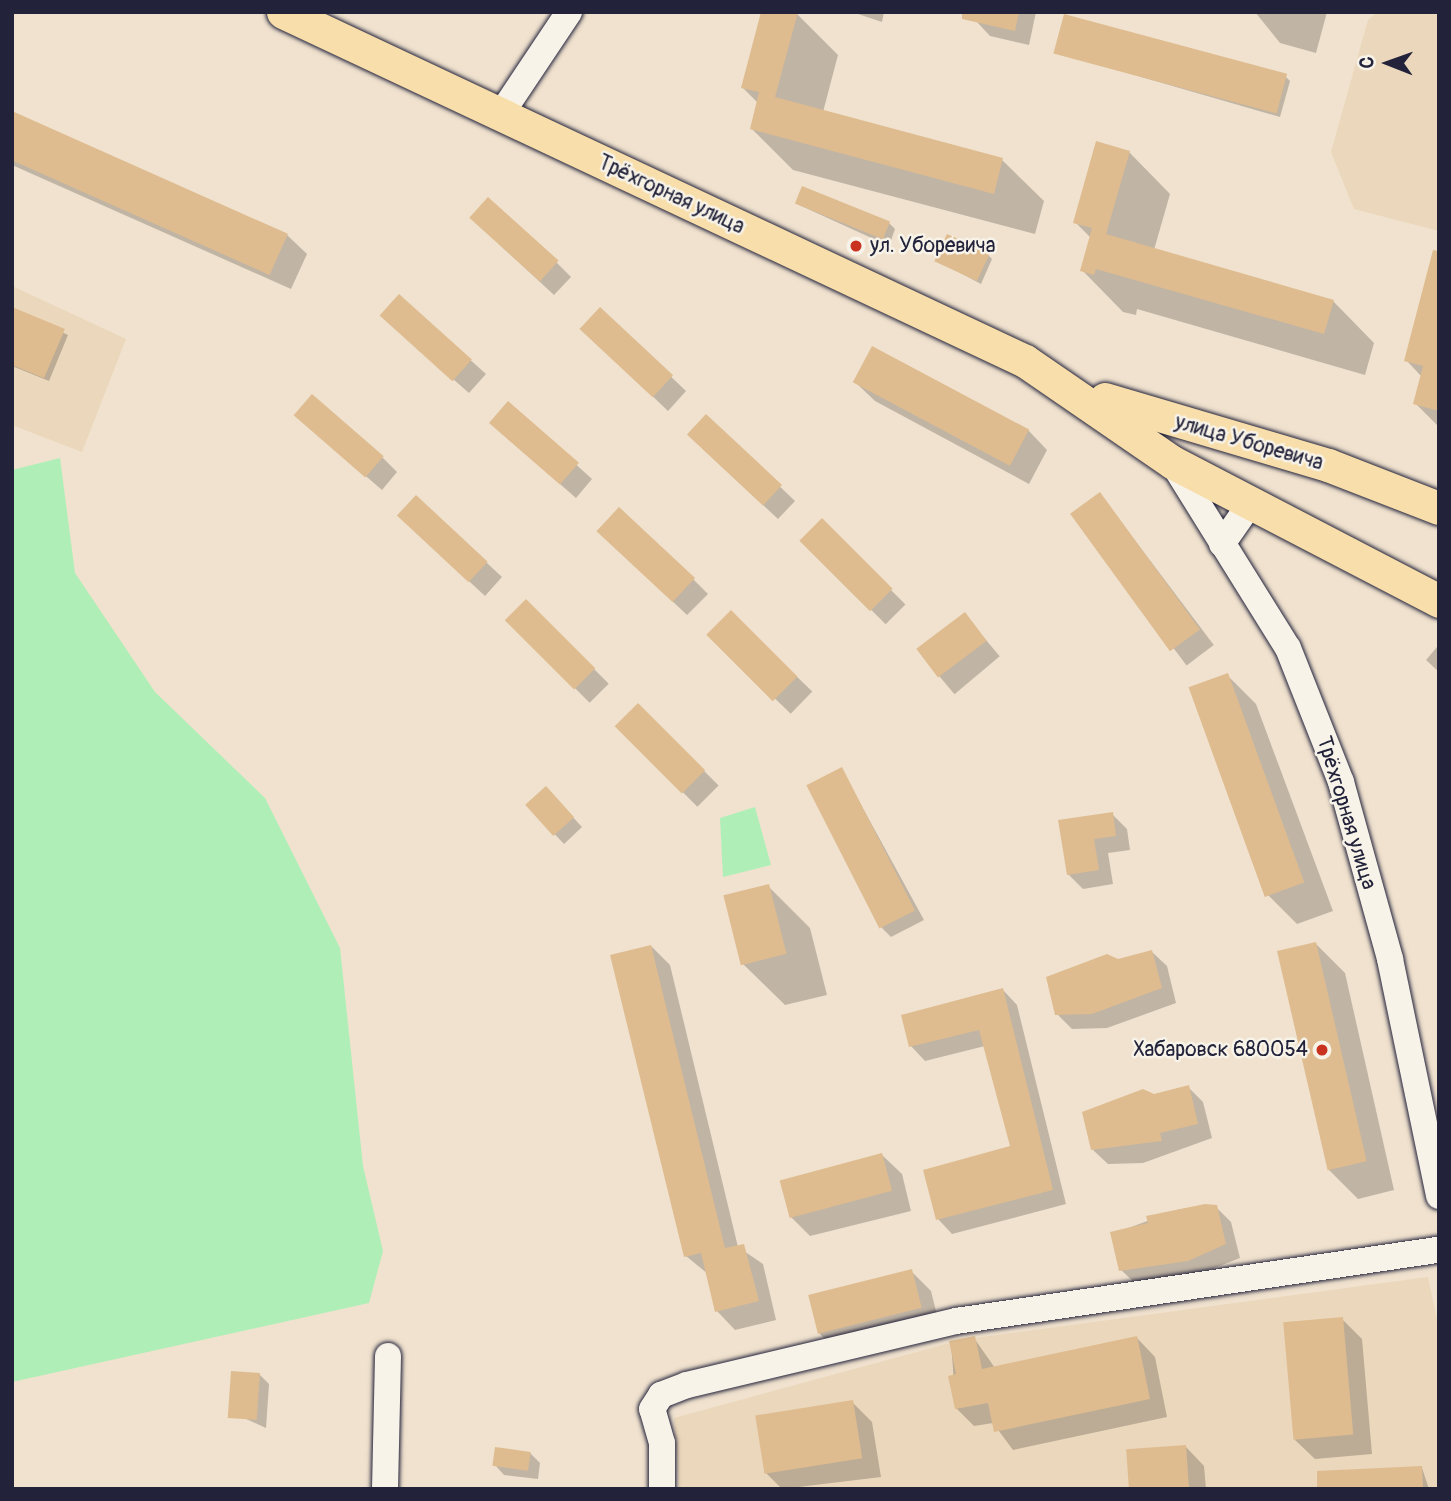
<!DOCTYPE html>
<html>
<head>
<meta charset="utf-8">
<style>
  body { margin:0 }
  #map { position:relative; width:1451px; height:1501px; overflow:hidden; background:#f0e2ce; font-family:Pangolin,sans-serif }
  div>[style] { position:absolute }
  .built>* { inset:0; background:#ebd7bb }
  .green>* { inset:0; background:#afefb7 }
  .shadow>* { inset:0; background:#0003; transform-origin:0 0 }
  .building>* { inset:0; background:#debc90; transform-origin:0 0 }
  .roads { filter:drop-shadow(0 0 2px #22223b) drop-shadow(0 0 2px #22223b) }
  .minor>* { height:26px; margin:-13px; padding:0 13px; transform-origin:13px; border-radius:13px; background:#f7f3e8 }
  .major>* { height:33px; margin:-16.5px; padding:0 16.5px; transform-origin:16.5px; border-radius:16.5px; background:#f8deab }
  .dots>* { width:19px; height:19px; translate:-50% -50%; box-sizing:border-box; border:4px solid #f7f3e8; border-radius:50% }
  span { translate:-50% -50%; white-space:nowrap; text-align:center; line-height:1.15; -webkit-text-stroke:5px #f7f3e8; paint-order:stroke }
  .street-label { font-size:21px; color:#22223b }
  .poi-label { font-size:21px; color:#22223b }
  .left { translate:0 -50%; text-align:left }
  .right { translate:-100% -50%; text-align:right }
  .frame { position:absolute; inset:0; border:14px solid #22223b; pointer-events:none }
  .north { position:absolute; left:1353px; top:28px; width:70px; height:70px; -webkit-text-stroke:5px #f7f3e8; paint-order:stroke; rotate:271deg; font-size:19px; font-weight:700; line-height:28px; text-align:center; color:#22223b }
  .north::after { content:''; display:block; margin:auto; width:24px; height:32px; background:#22223b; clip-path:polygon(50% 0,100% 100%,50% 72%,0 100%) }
</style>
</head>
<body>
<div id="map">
  <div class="built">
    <div style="clip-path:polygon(1378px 12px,1439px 12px,1439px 231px,1354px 209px,1331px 152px,1368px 20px)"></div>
    <div style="clip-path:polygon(12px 286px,126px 339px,82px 452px,12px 425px)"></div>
    <div style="clip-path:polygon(1428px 1277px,1439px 1329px,1439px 1489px,679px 1489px,674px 1418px,961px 1340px)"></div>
  </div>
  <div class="green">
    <div style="clip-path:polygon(60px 458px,75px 573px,155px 692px,265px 798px,340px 948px,363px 1166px,383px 1251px,369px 1303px,12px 1382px,12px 470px)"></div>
    <div style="clip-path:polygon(755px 807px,771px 865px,723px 877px,720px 818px)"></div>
  </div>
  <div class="shadow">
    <div style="clip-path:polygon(852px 12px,884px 12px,882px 22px)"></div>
    <div style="clip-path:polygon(978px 12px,1036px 12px,1029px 45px,990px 36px,976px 21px)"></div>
    <div style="clip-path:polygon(1255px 12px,1327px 12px,1316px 53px,1280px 43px)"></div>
    <div style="clip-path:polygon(797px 14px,838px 55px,823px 112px,1002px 160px,1044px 201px,1035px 234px,793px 170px,752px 129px,758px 103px,742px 87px)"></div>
    <div style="clip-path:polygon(1055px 52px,1286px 77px,1290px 81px,1280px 117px)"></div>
    <div style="clip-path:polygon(12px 113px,287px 235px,307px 254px,291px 289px,12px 165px)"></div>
    <div style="clip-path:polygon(1129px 152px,1170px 194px,1154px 250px,1333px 301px,1374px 343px,1365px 375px,1137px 309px,1136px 315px,1123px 312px,1082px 270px,1091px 238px,1075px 222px)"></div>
    <div style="clip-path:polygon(797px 204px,889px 223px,895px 229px,889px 246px)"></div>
    <div style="clip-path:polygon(486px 232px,556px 262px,571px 277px,554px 295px)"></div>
    <div style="clip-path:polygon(988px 255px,992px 259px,981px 284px,936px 260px)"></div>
    <div style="clip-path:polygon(1439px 280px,1439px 427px,1415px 403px,1422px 377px,1406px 360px)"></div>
    <div style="clip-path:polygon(399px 296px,486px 374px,469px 393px,397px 330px)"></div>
    <div style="clip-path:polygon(12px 309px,68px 335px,49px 381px,12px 366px)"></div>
    <div style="clip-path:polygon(600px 309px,686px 391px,668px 411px,597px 343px)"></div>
    <div style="clip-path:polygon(855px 382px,1028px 430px,1047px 450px,1029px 484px,875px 401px)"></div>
    <div style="clip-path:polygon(508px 403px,592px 479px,576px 498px,506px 437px)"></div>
    <div style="clip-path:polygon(706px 416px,795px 501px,778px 519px,703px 449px)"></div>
    <div style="clip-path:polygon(311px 429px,383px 458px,397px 472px,382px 490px)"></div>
    <div style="left:1100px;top:494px;width:189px;height:34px;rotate:53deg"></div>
    <div style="clip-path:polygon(416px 497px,502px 577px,485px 596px,414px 530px)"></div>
    <div style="left:822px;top:521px;width:118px;height:28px;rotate:45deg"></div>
    <div style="clip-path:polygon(613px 545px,693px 579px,708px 594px,687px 615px)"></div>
    <div style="left:526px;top:601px;width:117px;height:27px;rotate:45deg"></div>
    <div style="left:731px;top:613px;width:113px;height:31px;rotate:44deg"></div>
    <div style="left:965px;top:615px;width:54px;height:59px;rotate:50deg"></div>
    <div style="clip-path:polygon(1437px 647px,1439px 649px,1439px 672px,1426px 660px)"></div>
    <div style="clip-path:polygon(1227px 675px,1256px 704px,1333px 911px,1297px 924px,1268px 895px)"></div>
    <div style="left:638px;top:705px;width:114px;height:30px;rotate:45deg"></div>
    <div style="clip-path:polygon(842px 770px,924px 920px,891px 937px,882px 928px)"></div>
    <div style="clip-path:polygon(555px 798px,582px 827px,564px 844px,527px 805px)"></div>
    <div style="clip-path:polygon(1112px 814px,1127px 829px,1130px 850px,1108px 853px,1113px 884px,1083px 889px,1068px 874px)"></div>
    <div style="clip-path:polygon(768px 886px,810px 928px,827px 995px,785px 1005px,743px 964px)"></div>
    <div style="clip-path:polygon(1316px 944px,1345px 973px,1394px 1190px,1358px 1199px,1328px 1169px)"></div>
    <div style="clip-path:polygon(651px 946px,670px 965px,738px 1247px,763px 1264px,776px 1320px,735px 1330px,717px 1311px,708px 1274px,686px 1256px)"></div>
    <div style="clip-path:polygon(1152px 952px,1167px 966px,1176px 1003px,1107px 1028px,1072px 1029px,1057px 1014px,1117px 961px)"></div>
    <div style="clip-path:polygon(1003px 990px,1017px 1005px,1066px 1204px,952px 1234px,938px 1219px,1012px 1148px,985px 1046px,925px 1061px,911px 1046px)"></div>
    <div style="clip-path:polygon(1188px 1087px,1203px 1102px,1212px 1138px,1143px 1163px,1108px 1164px,1093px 1150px,1154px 1096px)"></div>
    <div style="clip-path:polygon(882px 1155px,902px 1174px,911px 1211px,810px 1236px,790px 1216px)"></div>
    <div style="clip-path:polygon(1216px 1207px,1231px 1222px,1240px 1258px,1181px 1281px,1170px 1276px,1136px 1284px,1121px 1270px,1112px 1234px,1180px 1209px)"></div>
    <div style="clip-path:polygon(911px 1271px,931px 1291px,940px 1327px,839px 1353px,819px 1333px)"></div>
    <div style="clip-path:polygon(1342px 1319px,1362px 1339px,1372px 1454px,1315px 1459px,1295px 1440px)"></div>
    <div style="clip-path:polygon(974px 1338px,995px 1368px,1137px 1338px,1155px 1357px,1167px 1417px,1013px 1450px,993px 1423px,974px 1426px,956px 1408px,951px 1343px)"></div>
    <div style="clip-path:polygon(259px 1374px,269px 1384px,266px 1428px,231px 1412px)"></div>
    <div style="clip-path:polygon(852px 1402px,872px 1422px,881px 1477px,782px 1489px,766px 1473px)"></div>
    <div style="clip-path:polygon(1186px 1447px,1204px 1466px,1206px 1489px,1130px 1489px)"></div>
    <div style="clip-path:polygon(530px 1453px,540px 1463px,538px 1479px,504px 1475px,495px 1465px)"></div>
    <div style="clip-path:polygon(1422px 1468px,1429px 1489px,1319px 1489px)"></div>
  </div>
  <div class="building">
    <div style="clip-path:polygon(761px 12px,798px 12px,775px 97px,1003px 158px,994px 194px,750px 129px,759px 92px,741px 88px)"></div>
    <div style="clip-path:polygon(962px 12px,1019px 12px,1015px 31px,962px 19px)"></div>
    <div style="left:1064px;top:14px;width:231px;height:41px;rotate:15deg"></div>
    <div style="left:12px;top:111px;width:302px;height:45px;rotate:24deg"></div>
    <div style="clip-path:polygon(1096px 141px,1130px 151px,1106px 234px,1334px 300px,1324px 334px,1096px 269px,1094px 275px,1080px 271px,1092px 228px,1073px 223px)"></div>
    <div style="left:802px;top:186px;width:95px;height:19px;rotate:22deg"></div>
    <div style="left:488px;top:197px;width:95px;height:28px;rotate:42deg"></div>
    <div style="left:947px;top:234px;width:47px;height:30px;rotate:25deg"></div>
    <div style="clip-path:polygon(1433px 250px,1439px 251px,1439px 411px,1413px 404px,1423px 366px,1404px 361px)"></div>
    <div style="left:399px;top:294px;width:98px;height:29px;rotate:42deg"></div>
    <div style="clip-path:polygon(12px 307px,65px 329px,44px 378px,12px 365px)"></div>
    <div style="left:600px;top:307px;width:100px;height:30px;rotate:43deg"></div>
    <div style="left:872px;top:346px;width:178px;height:41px;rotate:28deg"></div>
    <div style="left:312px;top:394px;width:95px;height:28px;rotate:41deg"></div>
    <div style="left:508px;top:401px;width:94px;height:29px;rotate:41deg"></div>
    <div style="left:706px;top:414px;width:104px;height:28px;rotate:43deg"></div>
    <div style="left:1100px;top:492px;width:170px;height:37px;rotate:54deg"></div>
    <div style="left:416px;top:495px;width:98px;height:28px;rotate:43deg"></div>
    <div style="left:619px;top:507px;width:104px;height:33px;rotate:43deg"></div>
    <div style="left:822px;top:518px;width:100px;height:32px;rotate:45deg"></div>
    <div style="left:526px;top:599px;width:98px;height:30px;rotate:45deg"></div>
    <div style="left:731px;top:610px;width:94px;height:35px;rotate:45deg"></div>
    <div style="left:965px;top:612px;width:36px;height:61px;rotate:53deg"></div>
    <div style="left:1228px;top:673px;width:223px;height:42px;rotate:70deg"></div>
    <div style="left:638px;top:703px;width:95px;height:33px;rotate:45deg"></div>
    <div style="left:842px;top:767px;width:161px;height:40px;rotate:63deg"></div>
    <div style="left:546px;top:786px;width:42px;height:28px;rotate:48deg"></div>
    <div style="clip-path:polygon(1113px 812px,1116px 836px,1094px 839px,1099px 870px,1067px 875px,1058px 820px)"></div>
    <div style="left:769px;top:884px;width:72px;height:47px;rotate:76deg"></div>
    <div style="left:1316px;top:942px;width:225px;height:40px;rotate:77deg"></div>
    <div style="clip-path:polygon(651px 945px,725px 1248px,744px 1244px,759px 1301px,715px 1312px,701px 1253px,684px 1257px,610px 955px)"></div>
    <div style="clip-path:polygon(1152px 950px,1162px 988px,1092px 1014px,1055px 1015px,1046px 977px,1107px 954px,1118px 959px)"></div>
    <div style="clip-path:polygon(1003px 988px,1053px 1190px,936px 1220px,923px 1170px,1010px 1146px,979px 1030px,909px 1047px,901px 1015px)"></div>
    <div style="clip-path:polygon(1189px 1085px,1198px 1124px,1160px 1133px,1162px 1141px,1091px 1150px,1082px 1112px,1143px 1089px,1154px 1094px)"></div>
    <div style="left:882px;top:1153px;width:39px;height:106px;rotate:75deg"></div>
    <div style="clip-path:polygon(1205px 1204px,1217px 1205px,1226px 1244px,1188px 1261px,1119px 1271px,1110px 1232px,1148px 1223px,1146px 1216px)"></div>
    <div style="left:912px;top:1269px;width:40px;height:107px;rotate:76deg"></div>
    <div style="left:1343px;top:1317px;width:118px;height:60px;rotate:85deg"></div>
    <div style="clip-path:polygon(975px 1336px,982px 1369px,1137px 1336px,1150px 1399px,994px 1432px,988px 1403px,955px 1409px,948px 1376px,956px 1374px,949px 1341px)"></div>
    <div style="left:231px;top:1371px;width:29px;height:47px;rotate:4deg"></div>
    <div style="left:853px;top:1400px;width:59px;height:99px;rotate:81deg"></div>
    <div style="left:1186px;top:1445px;width:44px;height:60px;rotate:86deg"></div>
    <div style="left:495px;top:1447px;width:36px;height:19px;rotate:8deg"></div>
    <div style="clip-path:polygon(1422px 1466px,1423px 1489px,1317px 1489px,1317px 1471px)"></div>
  </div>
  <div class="roads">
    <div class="minor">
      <div style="left:501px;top:114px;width:123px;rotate:-56.3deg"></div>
      <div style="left:1172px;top:462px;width:219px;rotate:58.1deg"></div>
      <div style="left:1288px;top:648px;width:144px;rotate:68.4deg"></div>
      <div style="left:1341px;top:782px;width:184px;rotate:74.5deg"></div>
      <div style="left:1390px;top:959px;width:242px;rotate:78.3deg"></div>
      <div style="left:1222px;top:544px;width:49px;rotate:-55deg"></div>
      <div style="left:385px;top:1489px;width:133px;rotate:-88.7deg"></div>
      <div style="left:662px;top:1489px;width:46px;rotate:-90deg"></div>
      <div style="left:662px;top:1443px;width:35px;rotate:-106deg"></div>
      <div style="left:652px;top:1409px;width:17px;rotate:-57deg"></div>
      <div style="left:661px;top:1395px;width:28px;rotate:-21deg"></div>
      <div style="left:687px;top:1385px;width:277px;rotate:-13.4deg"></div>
      <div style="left:956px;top:1321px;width:488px;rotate:-8.4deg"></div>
    </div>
    <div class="major">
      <div style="left:283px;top:12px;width:820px;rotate:25.19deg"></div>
      <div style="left:1025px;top:361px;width:178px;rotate:34.5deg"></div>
      <div style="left:1172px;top:462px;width:301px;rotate:27.5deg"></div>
      <div style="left:1105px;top:399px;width:233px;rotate:16.5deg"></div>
      <div style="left:1328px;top:465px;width:119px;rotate:21.2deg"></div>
    </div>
  </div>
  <div class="dots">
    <div style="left:856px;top:246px;background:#c8321e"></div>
    <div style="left:1322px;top:1050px;background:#c8321e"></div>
  </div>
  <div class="street-label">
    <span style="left:671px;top:195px;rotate:25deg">Трёхгорная улица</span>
    <span style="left:1249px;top:443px;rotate:16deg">улица Уборевича</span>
    <span style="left:1346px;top:813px;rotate:73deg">Трёхгорная улица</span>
  </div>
  <div class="poi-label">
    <span class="left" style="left:870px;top:246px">ул. Уборевича</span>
    <span class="right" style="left:1308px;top:1050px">Хабаровск 680054</span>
  </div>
  <div class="frame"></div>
  <div class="north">С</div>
</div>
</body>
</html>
